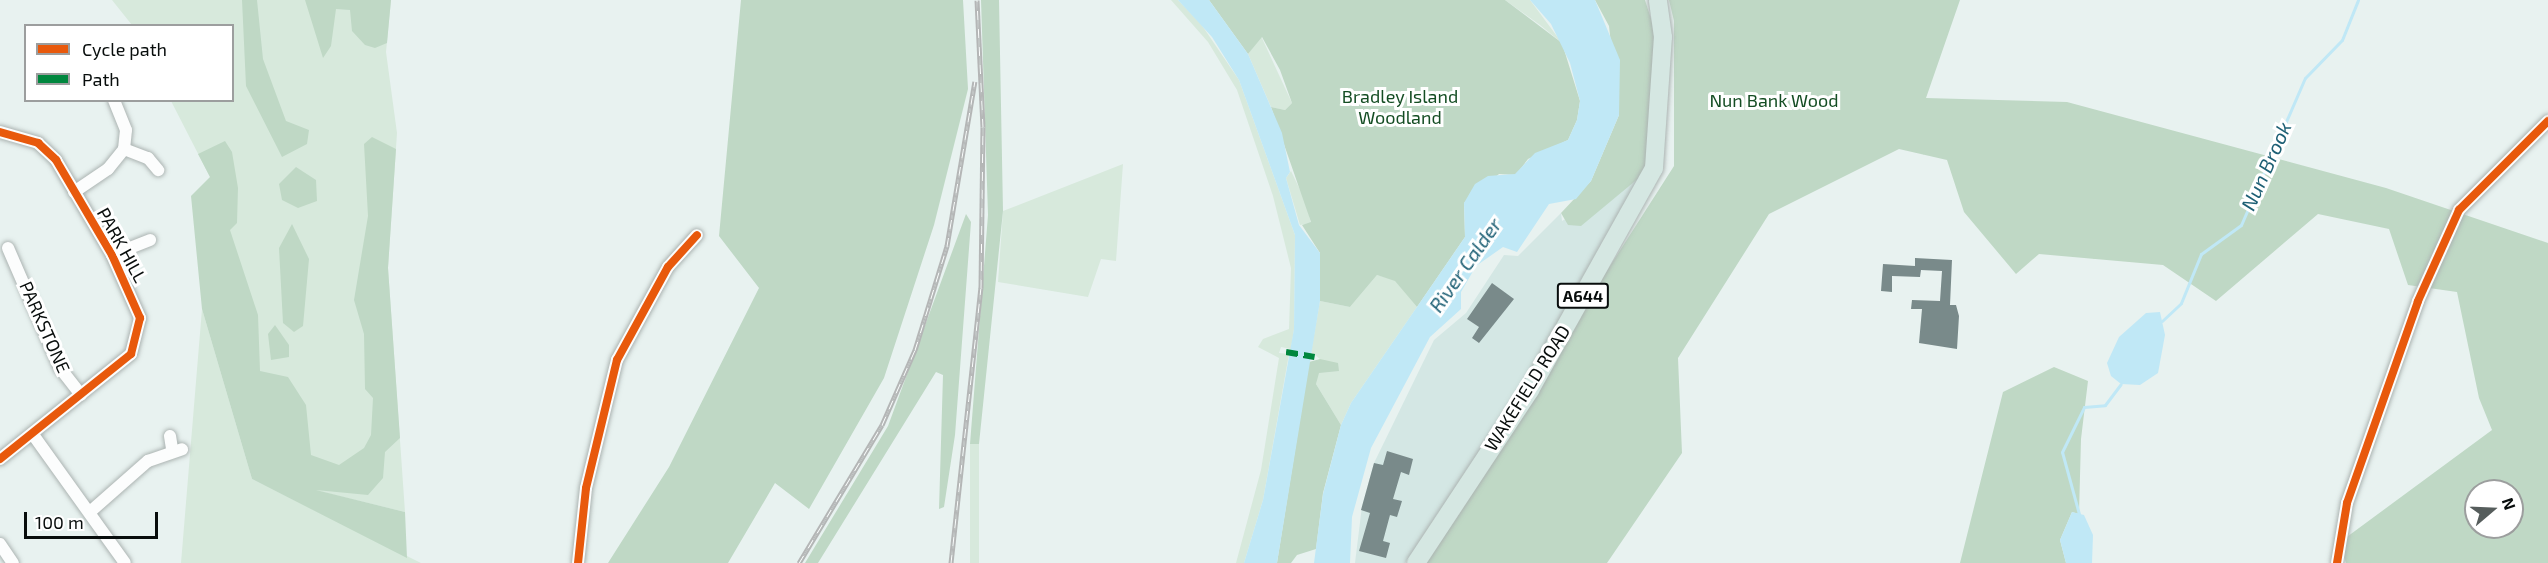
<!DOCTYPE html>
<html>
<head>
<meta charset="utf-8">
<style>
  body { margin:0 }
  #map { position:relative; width:2548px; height:563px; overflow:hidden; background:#e8f2f0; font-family:"Exo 2",sans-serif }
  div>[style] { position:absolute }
  .built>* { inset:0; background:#d4e7e4 }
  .green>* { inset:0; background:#d7e9dc; transform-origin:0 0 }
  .forest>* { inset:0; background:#bfd8c5 }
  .water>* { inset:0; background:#c0e8f6 }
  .stream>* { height:3px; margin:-1.5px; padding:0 1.5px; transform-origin:1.5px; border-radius:1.5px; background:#c0e8f6 }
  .building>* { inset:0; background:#798a8a }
  .roads { filter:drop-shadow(0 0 2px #acb4b2) drop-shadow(0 0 2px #acb4b2) }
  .minor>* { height:12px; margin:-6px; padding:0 6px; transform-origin:6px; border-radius:6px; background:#fcfdfd }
  .highway>* { height:18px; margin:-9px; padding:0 9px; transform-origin:9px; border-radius:9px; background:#d5e7e2 }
  .rail>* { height:5px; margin-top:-2.5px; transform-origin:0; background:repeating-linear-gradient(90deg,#fff 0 9px,#b4b6b6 0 18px); box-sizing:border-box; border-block:2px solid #b4b6b6 }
  .quiet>* { height:6px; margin-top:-3px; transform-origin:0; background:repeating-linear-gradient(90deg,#00873e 0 12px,transparent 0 18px) }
  .cycleway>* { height:8px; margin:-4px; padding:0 4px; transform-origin:4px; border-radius:4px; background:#e8590c }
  span { translate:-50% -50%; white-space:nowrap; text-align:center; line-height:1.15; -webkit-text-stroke:6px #fff; paint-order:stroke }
  .shield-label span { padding:2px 4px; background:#fff; border:2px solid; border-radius:4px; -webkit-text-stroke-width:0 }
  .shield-label { font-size:16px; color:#080d0c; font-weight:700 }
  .park-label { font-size:18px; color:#144d23 }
  .street-label { font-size:18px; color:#080d0c }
  .water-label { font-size:20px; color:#1e6075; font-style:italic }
  .legend { position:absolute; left:24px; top:24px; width:210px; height:78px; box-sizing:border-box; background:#fff; border:2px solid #9c9e9e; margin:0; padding:8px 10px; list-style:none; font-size:18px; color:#080d0c }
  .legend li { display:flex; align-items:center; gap:12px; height:30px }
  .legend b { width:30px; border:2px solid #9c9e9e }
  .north { position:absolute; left:2464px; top:479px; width:60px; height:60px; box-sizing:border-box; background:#fff; border:2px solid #9c9e9e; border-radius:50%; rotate:71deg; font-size:16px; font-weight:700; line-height:24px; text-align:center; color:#080d0c }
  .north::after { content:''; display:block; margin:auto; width:21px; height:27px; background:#565d5c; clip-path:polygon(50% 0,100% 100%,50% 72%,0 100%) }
  .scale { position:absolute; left:24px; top:512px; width:134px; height:27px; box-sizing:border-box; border:3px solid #080d0c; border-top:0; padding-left:8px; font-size:18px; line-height:21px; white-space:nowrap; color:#080d0c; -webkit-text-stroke:4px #fff; paint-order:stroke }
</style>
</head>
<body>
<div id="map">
  <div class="built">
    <div style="clip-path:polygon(1642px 176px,1532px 374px,1405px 563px,1355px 563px,1362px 506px,1374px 463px,1434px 340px,1466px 313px,1504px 255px,1518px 256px,1561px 213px,1562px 221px)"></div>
  </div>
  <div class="green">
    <div style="clip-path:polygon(112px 0,391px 0,386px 52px,397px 133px,388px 268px,405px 512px,310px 489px,238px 361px,210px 177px,171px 101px,232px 100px,232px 26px,132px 25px)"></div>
    <div style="clip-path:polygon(1171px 0,1178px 0,1201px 24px,1239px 80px,1295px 235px,1294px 329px,1291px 349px,1281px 347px,1279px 353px,1289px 354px,1263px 500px,1244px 563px,1236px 563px,1261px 470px,1279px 358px,1258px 347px,1263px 339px,1289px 329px,1291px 268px,1273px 196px,1237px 90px,1208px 42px)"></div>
    <div style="clip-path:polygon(1505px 0,1530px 0,1562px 43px,1540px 25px)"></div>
    <div style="clip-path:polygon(1261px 36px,1292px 103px,1285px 110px,1271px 107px,1248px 54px)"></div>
    <div style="clip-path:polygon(1123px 164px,1116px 261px,1101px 259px,1088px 297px,998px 282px,1003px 211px)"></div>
    <div style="clip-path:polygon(1291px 171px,1305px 200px,1311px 223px,1300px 225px,1286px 178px)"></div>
    <div style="clip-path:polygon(1377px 275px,1395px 280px,1417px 307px,1351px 403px,1341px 425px,1316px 384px,1320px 359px,1311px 352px,1320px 301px,1350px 307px)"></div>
    <div style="clip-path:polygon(202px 309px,252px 479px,421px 563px,181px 563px)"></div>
    <div style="left:970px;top:444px;width:9px;height:120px"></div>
  </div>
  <div class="forest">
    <div style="clip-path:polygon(242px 0,257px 0,263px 59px,286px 121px,309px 130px,307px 144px,282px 157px,246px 86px)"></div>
    <div style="clip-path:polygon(305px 0,391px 0,387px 43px,375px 48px,365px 45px,352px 31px,350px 10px,336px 9px,331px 46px,323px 58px)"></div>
    <div style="clip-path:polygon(741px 0,963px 0,968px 89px,934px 225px,884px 378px,809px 509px,775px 483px,728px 563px,608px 563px,669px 467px,759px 288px,719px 236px)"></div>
    <div style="clip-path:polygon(981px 0,999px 0,1003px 211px,979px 444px,970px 444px,988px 215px)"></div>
    <div style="clip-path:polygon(1209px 0,1505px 0,1562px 43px,1580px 101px,1577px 120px,1568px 140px,1528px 159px,1516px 175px,1499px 174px,1464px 203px,1465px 237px,1417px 307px,1395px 281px,1377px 275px,1350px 307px,1320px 301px,1320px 253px,1302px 225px,1311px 222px,1271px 107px,1285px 110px,1292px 103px,1280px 70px,1262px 37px,1248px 54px)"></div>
    <div style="clip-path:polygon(1595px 0,1645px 0,1653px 25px,1656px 64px,1646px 172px,1581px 226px,1568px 225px,1561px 213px,1591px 181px,1619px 115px,1609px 26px)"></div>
    <div style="clip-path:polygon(evenodd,1669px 0,1960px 0,1926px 98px,2067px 102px,2386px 188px,2548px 243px,2548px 563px,2346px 563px,2340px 542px,2492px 430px,2479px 398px,2457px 292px,2408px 285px,2389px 229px,2318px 214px,2216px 301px,2163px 265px,2039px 254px,2016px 274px,1964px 212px,1947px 160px,1899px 149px,1769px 214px,1678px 358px,1682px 453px,1607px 563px,1420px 563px,1674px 166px,1674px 21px,1669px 0,2476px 491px,2512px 491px,2512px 527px,2476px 527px,2476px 491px)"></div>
    <div style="clip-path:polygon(372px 137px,396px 149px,388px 268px,400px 438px,385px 452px,383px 478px,368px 495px,316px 490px,405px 512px,407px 558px,252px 479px,202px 309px,191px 196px,210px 177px,198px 154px,225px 141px,232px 152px,238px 188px,237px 223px,230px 230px,258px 315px,260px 371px,288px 377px,306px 405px,311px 455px,339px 465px,364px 448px,371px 435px,373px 398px,365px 389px,364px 334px,354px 300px,368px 216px,364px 144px)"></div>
    <div style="clip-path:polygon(296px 167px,316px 180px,317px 201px,298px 208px,282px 200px,279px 184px)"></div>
    <div style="clip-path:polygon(966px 214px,971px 222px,955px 435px,944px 507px,939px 509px,943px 375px,936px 372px,818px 563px,805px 563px,888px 426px)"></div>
    <div style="clip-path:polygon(292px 224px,309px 259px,303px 326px,294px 332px,283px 323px,279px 248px)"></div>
    <div style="clip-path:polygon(275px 325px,289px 345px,289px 357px,271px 360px,268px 334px)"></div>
    <div style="clip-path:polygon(1320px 359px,1338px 363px,1339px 371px,1319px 373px,1316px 384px,1341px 425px,1323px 493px,1316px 549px,1297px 555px,1291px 563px,1277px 563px,1309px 362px)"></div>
    <div style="clip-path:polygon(2054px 367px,2088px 381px,2081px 439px,2079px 514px,2072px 512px,2060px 540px,2066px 563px,1960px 563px,2003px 392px)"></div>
  </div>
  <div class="water">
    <div style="clip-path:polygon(1178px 0,1209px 0,1248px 54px,1282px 133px,1290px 172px,1286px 178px,1299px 225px,1320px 253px,1320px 301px,1277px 563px,1244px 563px,1263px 500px,1294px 329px,1295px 235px,1239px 80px,1212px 37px)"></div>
    <div style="clip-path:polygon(1530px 0,1595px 0,1620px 60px,1619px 115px,1591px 181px,1576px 199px,1549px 204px,1517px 252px,1503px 247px,1476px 266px,1461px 292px,1461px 309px,1430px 337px,1371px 448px,1352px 517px,1350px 563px,1314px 563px,1323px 494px,1341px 425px,1351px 403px,1465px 237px,1464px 203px,1475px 184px,1488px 176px,1515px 174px,1535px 153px,1568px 140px,1577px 120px,1580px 101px,1570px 63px,1551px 24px)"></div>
    <div style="clip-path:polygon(2160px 312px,2165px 335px,2158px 373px,2140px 385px,2121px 384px,2111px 376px,2107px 363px,2119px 337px,2146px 313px)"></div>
    <div style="clip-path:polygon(2072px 512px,2084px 515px,2093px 535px,2092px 563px,2066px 563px,2060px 540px)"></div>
  </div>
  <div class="stream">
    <div style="left:2162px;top:321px;width:26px;rotate:-43deg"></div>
    <div style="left:2181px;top:303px;width:53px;rotate:-67.8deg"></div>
    <div style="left:2201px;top:254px;width:49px;rotate:-35.9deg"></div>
    <div style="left:2241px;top:225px;width:160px;rotate:-66.5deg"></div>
    <div style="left:2305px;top:78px;width:53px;rotate:-45.8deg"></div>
    <div style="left:2342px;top:40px;width:43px;rotate:-68.2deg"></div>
    <div style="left:2079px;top:514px;width:64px;rotate:-105.3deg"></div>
    <div style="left:2062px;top:452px;width:50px;rotate:-63.9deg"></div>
    <div style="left:2084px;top:407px;width:21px;rotate:-5deg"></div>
    <div style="left:2105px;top:405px;width:26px;rotate:-53deg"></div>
  </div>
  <div class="building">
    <div style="clip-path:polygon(1915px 258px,1952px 260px,1950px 305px,1956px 305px,1959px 316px,1957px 349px,1919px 343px,1922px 309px,1911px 309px,1912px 300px,1940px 301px,1942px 271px,1921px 270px,1920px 277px,1892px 276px,1892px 292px,1881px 291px,1883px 264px,1915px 266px)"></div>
    <div style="clip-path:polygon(1492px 283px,1514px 299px,1479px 343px,1472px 338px,1479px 327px,1467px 319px)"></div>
    <div style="clip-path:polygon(1387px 451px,1413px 459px,1409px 475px,1401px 472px,1393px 499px,1402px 501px,1397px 517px,1390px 515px,1383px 541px,1390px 543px,1386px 558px,1359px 551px,1370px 513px,1361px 510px,1374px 463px,1383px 465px)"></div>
  </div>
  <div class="roads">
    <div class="minor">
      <div style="left:0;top:132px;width:40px;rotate:16deg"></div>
      <div style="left:38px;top:143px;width:25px;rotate:43deg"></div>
      <div style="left:56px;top:160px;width:110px;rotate:59.5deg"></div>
      <div style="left:112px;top:255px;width:69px;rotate:66deg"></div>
      <div style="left:140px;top:318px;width:37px;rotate:104deg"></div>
      <div style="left:131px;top:354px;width:168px;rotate:141.3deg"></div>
      <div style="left:124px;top:149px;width:26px;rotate:21deg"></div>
      <div style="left:148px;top:158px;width:16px;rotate:50deg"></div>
      <div style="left:74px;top:192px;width:41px;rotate:-34.1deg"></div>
      <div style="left:108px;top:169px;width:26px;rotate:-51deg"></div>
      <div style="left:124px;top:149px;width:19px;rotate:-84deg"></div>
      <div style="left:126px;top:130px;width:32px;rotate:-112deg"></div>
      <div style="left:8px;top:248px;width:131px;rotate:66.6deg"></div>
      <div style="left:60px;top:368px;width:34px;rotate:52deg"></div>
      <div style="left:112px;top:255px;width:41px;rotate:-21.5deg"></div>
      <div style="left:34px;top:436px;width:156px;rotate:54.4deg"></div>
      <div style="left:170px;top:436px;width:13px;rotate:81deg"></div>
      <div style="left:91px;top:511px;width:76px;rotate:-41.3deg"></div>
      <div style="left:148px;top:461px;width:36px;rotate:-19deg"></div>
      <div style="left:0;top:544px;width:23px;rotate:56deg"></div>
      <div style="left:578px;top:563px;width:75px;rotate:-83.9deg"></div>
      <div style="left:586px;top:488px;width:132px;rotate:-76.4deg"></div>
      <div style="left:617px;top:360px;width:106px;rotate:-61.3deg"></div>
      <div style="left:668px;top:267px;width:43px;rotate:-47.8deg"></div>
      <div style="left:2337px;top:563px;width:61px;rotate:-80.5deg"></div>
      <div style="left:2347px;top:503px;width:214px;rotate:-70.6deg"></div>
      <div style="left:2418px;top:301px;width:100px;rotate:-65.7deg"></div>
      <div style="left:2459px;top:210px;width:126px;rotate:-45deg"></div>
    </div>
    <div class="highway">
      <div style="left:1416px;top:563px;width:207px;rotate:-56.6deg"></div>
      <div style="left:1530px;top:390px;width:254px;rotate:-60.8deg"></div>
      <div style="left:1654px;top:168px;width:131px;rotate:-86.1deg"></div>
      <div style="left:1663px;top:37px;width:37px;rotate:-98deg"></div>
    </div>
  </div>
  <div class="rail">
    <div style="left:799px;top:563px;width:161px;rotate:-59deg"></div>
    <div style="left:882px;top:425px;width:82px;rotate:-66.3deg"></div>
    <div style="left:915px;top:350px;width:109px;rotate:-72.9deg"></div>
    <div style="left:947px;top:246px;width:167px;rotate:-80.4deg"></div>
    <div style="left:951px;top:563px;width:277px;rotate:-83.8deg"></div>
    <div style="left:981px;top:288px;width:161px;rotate:-89.3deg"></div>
    <div style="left:983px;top:127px;width:127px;rotate:-92.7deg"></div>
  </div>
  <div class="quiet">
    <div style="left:1286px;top:352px;width:29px;rotate:10deg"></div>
  </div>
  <div class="cycleway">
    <div style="left:0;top:132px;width:40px;rotate:16deg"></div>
    <div style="left:38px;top:143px;width:25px;rotate:43deg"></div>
    <div style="left:56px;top:160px;width:110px;rotate:59.5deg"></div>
    <div style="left:112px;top:255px;width:69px;rotate:66deg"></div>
    <div style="left:140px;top:318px;width:37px;rotate:104deg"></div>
    <div style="left:131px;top:354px;width:168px;rotate:141.3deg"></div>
    <div style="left:578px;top:563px;width:75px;rotate:-83.9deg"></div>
    <div style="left:586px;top:488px;width:132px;rotate:-76.4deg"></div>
    <div style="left:617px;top:360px;width:106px;rotate:-61.3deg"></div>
    <div style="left:668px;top:267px;width:43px;rotate:-47.8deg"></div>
    <div style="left:2337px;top:563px;width:61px;rotate:-80.5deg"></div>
    <div style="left:2347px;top:503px;width:214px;rotate:-70.6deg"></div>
    <div style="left:2418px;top:301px;width:100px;rotate:-65.7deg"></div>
    <div style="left:2459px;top:210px;width:126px;rotate:-45deg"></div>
  </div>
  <div class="shield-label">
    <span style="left:1583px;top:296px">A644</span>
  </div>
  <div class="park-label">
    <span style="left:1400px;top:107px">Bradley Island<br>Woodland</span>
    <span style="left:1774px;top:100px">Nun Bank Wood</span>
  </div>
  <div class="street-label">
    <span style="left:122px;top:245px;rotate:61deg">PARK HILL</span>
    <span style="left:45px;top:327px;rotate:66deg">PARKSTONE</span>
    <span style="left:1527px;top:388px;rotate:-58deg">WAKEFIELD ROAD</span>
  </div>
  <div class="water-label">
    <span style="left:2266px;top:166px;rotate:-66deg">Nun Brook</span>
    <span style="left:1465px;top:265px;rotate:-55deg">River Calder</span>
  </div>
  <ul class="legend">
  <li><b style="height:8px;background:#e8590c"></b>Cycle path</li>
  <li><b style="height:8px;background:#00873e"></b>Path</li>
  </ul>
  <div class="north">N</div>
  <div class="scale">100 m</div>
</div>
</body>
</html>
